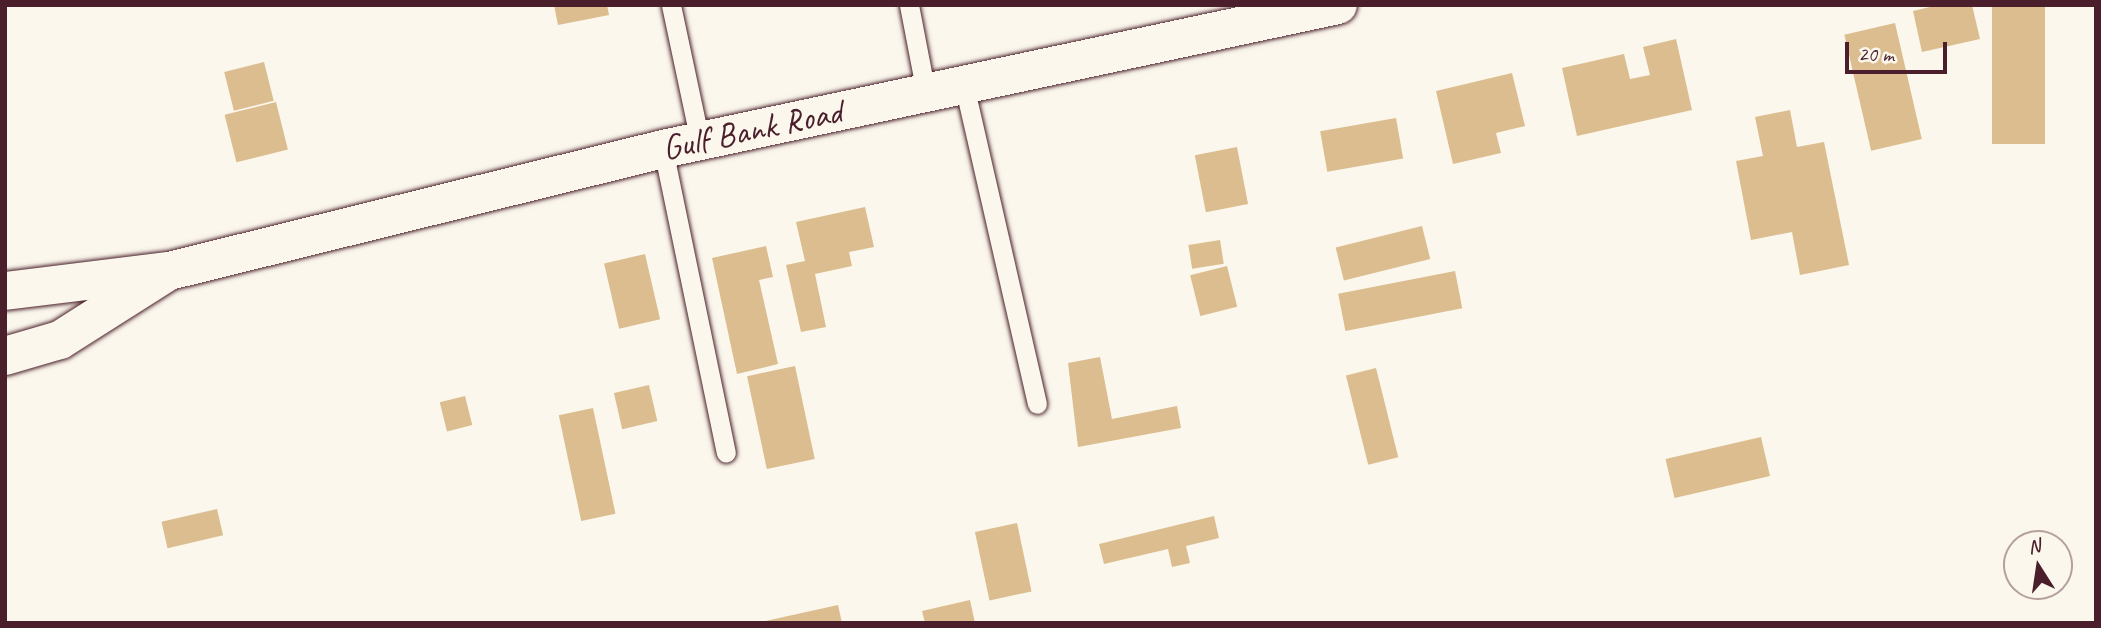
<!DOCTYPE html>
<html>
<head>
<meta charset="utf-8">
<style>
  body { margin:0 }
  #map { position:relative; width:2101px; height:628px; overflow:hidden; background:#fbf7ec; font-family:Caveat,sans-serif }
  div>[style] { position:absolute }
  .building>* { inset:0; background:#dbbd8f; transform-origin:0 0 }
  .roads { filter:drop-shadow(0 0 2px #4a1f2b) drop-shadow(0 0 2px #4a1f2b) }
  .lane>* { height:19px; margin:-9.5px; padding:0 9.5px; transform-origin:9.5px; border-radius:9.5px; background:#fbf7ec }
  .secondary>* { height:38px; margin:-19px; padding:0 19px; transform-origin:19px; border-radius:19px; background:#fbf7ec }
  span { translate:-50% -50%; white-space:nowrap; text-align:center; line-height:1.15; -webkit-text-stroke:5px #fbf7ec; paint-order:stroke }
  .street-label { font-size:35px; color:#4a1f2b }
  .frame { position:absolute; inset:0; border:7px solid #4a1f2b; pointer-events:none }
  .north { position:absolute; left:2003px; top:530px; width:70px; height:70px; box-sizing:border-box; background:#fbf7ec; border:2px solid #b4a19f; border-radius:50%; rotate:348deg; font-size:19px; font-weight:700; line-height:28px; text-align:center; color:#4a1f2b }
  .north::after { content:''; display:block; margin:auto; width:24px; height:32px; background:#4a1f2b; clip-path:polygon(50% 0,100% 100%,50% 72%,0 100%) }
  .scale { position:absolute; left:1845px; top:42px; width:102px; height:32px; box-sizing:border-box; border:4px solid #4a1f2b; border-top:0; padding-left:9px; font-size:21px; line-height:24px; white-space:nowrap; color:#4a1f2b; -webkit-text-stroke:5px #fbf7ec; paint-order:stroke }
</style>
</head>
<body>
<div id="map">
  <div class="building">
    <div style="clip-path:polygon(554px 5px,607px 5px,609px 15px,558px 25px)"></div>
    <div style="clip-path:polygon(1938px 5px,1972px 5px,1980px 39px,1922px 52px,1913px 11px)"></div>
    <div style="left:1992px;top:5px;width:53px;height:139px"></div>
    <div style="left:1895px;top:23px;width:119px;height:52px;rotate:77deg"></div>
    <div style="clip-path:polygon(1676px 39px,1692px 110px,1577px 136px,1562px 68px,1624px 54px,1630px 79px,1650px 75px,1643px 47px)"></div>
    <div style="left:264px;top:62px;width:40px;height:41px;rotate:76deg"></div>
    <div style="clip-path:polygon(1512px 73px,1525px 126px,1496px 133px,1501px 153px,1453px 164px,1436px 91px)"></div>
    <div style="left:276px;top:102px;width:49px;height:53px;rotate:76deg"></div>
    <div style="clip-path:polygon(1790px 110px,1797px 147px,1824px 142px,1849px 265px,1800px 275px,1792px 232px,1751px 240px,1736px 161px,1763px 156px,1755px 117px)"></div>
    <div style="left:1396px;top:118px;width:41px;height:77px;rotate:80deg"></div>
    <div style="left:1237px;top:147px;width:58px;height:43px;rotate:79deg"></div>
    <div style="clip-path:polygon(865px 207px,874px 247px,849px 252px,852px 266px,815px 274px,826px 327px,801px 332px,786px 265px,805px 261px,796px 222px)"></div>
    <div style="left:1422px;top:226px;width:34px;height:89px;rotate:76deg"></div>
    <div style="left:1220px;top:240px;width:24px;height:32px;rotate:81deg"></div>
    <div style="clip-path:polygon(766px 246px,773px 277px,759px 280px,778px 364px,737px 374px,712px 258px)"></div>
    <div style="left:645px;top:254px;width:67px;height:42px;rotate:77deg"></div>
    <div style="left:1227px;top:266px;width:42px;height:38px;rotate:76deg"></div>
    <div style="left:1455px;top:271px;width:38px;height:119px;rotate:79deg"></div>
    <div style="clip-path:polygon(1100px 357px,1112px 419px,1177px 406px,1181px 428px,1078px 447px,1068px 363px)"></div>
    <div style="left:795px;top:366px;width:95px;height:49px;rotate:78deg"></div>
    <div style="left:1376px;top:368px;width:92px;height:31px;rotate:76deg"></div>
    <div style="left:649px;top:385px;width:37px;height:36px;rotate:77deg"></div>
    <div style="left:465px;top:396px;width:30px;height:26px;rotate:76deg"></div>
    <div style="left:593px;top:408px;width:108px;height:35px;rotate:78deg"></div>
    <div style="left:1761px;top:437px;width:40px;height:98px;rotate:77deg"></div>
    <div style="left:217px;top:509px;width:27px;height:57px;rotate:77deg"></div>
    <div style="clip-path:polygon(1214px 516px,1219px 538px,1186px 546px,1190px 563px,1172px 567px,1168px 549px,1104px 564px,1099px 544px)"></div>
    <div style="left:1017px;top:523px;width:70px;height:43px;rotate:78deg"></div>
    <div style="clip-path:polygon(970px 600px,975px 623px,925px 623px,922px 611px)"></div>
    <div style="clip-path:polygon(838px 605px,842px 623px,761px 623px,761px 622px)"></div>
  </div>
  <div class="roads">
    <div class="lane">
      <div style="left:671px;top:5px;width:139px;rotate:78deg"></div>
      <div style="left:909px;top:5px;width:90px;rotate:79.1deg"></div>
      <div style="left:964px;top:85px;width:327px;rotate:77.1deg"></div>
      <div style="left:663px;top:149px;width:310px;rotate:78.3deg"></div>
    </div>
    <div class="secondary">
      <div style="left:5px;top:291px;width:165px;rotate:-7deg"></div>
      <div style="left:169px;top:271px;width:509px;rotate:-13.87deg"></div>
      <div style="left:663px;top:149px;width:690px;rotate:-12.04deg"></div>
      <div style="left:5px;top:356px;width:57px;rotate:-16.2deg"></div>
      <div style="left:60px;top:340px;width:123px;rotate:-32.4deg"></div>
    </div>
  </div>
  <div class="street-label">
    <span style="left:752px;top:130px;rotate:-12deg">Gulf Bank Road</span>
  </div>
  <div class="frame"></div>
  <div class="north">N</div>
  <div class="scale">20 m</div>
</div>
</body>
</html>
